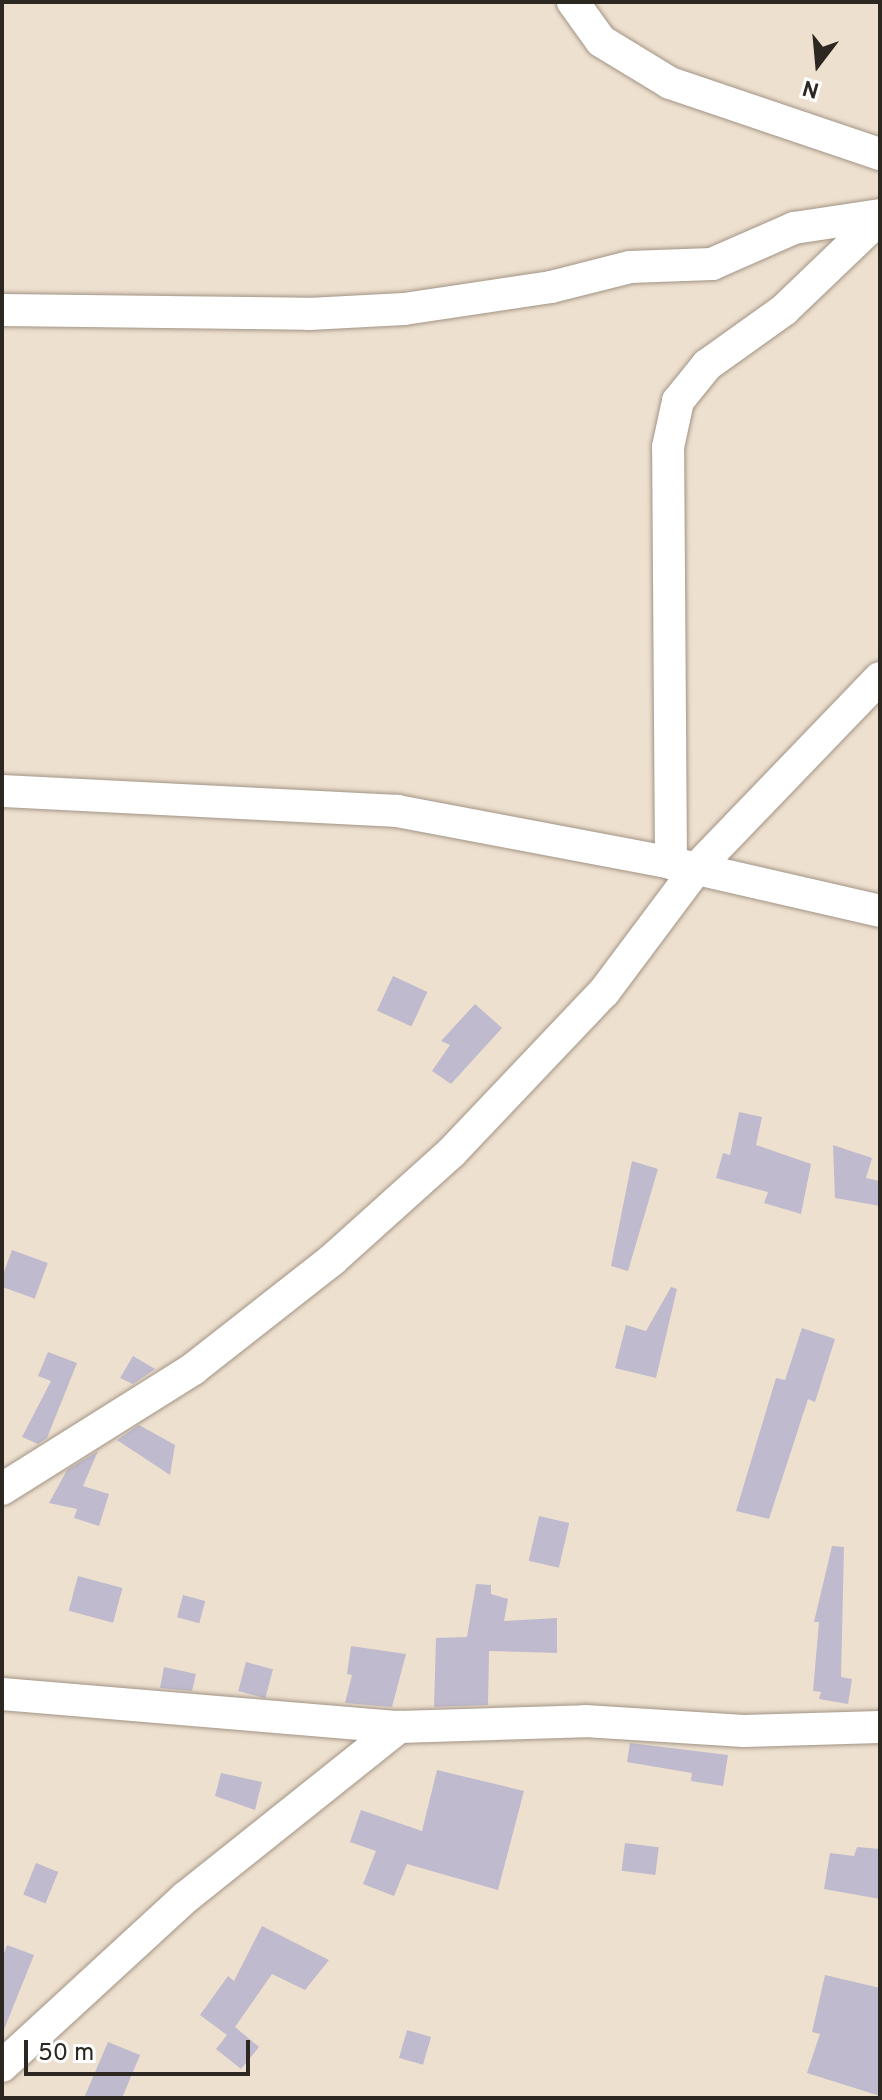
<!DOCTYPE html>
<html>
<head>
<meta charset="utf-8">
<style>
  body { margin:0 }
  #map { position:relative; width:882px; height:2100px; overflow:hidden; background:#eee0cf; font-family:Overpass,sans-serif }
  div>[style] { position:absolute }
  .building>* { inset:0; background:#bfbacd; transform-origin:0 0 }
  .roads { filter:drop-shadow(0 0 2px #a29485) drop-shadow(0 0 2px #a29485) }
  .street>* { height:32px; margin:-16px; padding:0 16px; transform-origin:16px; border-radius:16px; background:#fff }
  span { translate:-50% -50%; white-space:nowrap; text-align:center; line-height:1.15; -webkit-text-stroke:8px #fff; paint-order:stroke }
  .frame { position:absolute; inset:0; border:4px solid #2c2721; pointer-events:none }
  .north { position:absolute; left:778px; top:24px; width:80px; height:80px; -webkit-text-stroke:6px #fff; paint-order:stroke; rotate:196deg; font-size:22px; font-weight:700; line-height:32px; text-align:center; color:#2c2721 }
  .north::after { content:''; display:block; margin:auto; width:28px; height:36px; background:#2c2721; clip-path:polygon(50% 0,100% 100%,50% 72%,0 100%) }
  .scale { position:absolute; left:24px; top:2040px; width:226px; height:36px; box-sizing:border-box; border:4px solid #2c2721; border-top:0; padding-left:10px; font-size:24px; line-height:28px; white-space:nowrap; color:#2c2721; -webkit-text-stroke:6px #fff; paint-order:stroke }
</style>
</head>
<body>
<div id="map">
  <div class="building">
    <div style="left:393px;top:976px;width:38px;height:38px;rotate:25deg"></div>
    <div style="clip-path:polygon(475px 1004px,502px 1028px,451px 1084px,432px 1071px,450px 1045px,441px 1041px)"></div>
    <div style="clip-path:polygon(739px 1112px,762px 1117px,756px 1145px,811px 1164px,801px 1214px,764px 1203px,768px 1192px,716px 1178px,723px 1153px,730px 1155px)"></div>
    <div style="clip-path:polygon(833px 1145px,872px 1158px,866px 1178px,880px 1181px,880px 1206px,835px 1198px)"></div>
    <div style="clip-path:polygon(632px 1161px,658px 1169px,628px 1271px,611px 1266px)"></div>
    <div style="left:12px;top:1250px;width:38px;height:38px;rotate:20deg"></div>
    <div style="clip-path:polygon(671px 1287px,677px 1289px,656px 1378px,615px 1368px,626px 1325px,646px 1331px)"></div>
    <div style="clip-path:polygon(802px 1328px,835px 1339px,815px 1402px,808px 1399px,769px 1519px,736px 1511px,776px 1378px,785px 1380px)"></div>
    <div style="clip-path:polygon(48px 1352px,77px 1363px,47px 1438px,38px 1444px,22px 1437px,51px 1381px,38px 1376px)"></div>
    <div style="clip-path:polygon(133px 1356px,155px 1369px,133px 1384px,120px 1378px)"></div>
    <div style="clip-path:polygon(139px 1425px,175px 1445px,170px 1475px,117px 1440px)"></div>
    <div style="clip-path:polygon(98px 1451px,83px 1486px,109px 1494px,99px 1526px,74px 1518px,77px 1509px,49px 1503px,67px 1470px)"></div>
    <div style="left:539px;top:1516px;width:31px;height:46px;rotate:13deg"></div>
    <div style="clip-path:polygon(832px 1546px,844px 1547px,841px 1677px,852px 1679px,848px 1704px,819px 1699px,821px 1692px,813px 1691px,819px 1622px,814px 1622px)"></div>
    <div style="left:78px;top:1576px;width:46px;height:36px;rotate:15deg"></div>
    <div style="clip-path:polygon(476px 1584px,491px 1585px,491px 1594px,508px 1599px,504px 1621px,557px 1618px,557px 1653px,489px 1651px,488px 1705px,434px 1707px,436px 1638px,467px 1637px)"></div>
    <div style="left:183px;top:1595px;width:23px;height:23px;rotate:15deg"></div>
    <div style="clip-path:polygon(351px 1646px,406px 1654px,392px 1707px,345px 1703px,352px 1675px,347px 1674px)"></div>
    <div style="left:246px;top:1662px;width:28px;height:30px;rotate:15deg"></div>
    <div style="clip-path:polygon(164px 1667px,196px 1674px,192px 1691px,160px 1688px)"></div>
    <div style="clip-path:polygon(630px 1743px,728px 1755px,723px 1786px,691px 1781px,692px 1773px,627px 1762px)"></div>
    <div style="clip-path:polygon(437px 1770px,524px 1791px,498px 1890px,407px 1864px,394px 1896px,363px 1884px,376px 1851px,350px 1842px,361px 1810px,422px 1831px)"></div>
    <div style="clip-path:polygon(221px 1773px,262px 1782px,255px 1810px,215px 1796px)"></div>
    <div style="left:625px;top:1843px;width:34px;height:28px;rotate:7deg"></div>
    <div style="clip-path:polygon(857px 1847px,880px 1849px,880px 1899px,824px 1889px,830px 1853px,854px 1856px)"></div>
    <div style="left:36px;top:1863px;width:24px;height:34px;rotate:22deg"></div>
    <div style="clip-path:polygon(262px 1926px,329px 1960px,305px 1990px,272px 1974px,235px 2027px,259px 2047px,241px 2069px,216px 2049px,227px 2035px,200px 2015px,228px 1976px,234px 1981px)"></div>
    <div style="clip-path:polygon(7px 1945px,34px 1955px,3px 2032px,2px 1959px)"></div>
    <div style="clip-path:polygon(825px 1975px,880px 1988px,880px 2096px,807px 2073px,820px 2034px,812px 2032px)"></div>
    <div style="left:407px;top:2030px;width:25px;height:29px;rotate:16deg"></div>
    <div style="clip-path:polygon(108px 2042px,140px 2055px,122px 2098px,84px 2098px)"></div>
  </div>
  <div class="roads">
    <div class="street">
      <div style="left:573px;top:2px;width:48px;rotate:54.3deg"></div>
      <div style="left:601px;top:41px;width:81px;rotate:31.3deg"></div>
      <div style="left:670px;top:83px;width:222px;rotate:18.7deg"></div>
      <div style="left:2px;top:310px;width:307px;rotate:0.7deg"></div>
      <div style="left:309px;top:314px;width:95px;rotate:-3deg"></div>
      <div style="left:404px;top:309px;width:149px;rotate:-8.5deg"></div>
      <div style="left:551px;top:287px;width:81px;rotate:-14.2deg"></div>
      <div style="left:630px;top:267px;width:82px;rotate:-2.1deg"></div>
      <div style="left:712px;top:264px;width:90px;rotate:-23.7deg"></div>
      <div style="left:794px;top:228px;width:87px;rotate:-8.6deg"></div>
      <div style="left:2px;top:791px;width:396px;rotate:2.9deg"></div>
      <div style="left:397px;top:811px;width:279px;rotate:10.7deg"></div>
      <div style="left:671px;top:863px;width:214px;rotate:12.9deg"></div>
      <div style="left:671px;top:863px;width:416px;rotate:-90.4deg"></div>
      <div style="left:668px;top:447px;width:47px;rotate:-77.7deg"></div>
      <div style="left:678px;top:401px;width:46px;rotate:-51.1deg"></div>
      <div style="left:707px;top:365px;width:95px;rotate:-35.5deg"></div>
      <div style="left:784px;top:310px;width:133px;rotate:-43.8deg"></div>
      <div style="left:2px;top:1489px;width:226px;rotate:-32.1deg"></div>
      <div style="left:193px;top:1369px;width:177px;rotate:-38.1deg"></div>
      <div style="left:332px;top:1260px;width:161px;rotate:-42deg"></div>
      <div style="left:452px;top:1152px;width:221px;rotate:-46.5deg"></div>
      <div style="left:604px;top:992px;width:154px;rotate:-53.2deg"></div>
      <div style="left:696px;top:869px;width:265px;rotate:-46.1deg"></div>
      <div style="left:2px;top:1694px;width:398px;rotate:4.8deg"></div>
      <div style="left:399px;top:1727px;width:186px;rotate:-1.8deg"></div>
      <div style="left:585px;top:1721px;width:159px;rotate:3.6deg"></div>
      <div style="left:744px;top:1731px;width:136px;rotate:-1.7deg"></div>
      <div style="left:2px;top:2066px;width:250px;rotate:-42.6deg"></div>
      <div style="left:186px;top:1897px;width:273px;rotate:-38.6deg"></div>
    </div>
  </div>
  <div class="frame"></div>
  <div class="north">N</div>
  <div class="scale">50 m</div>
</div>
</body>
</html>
